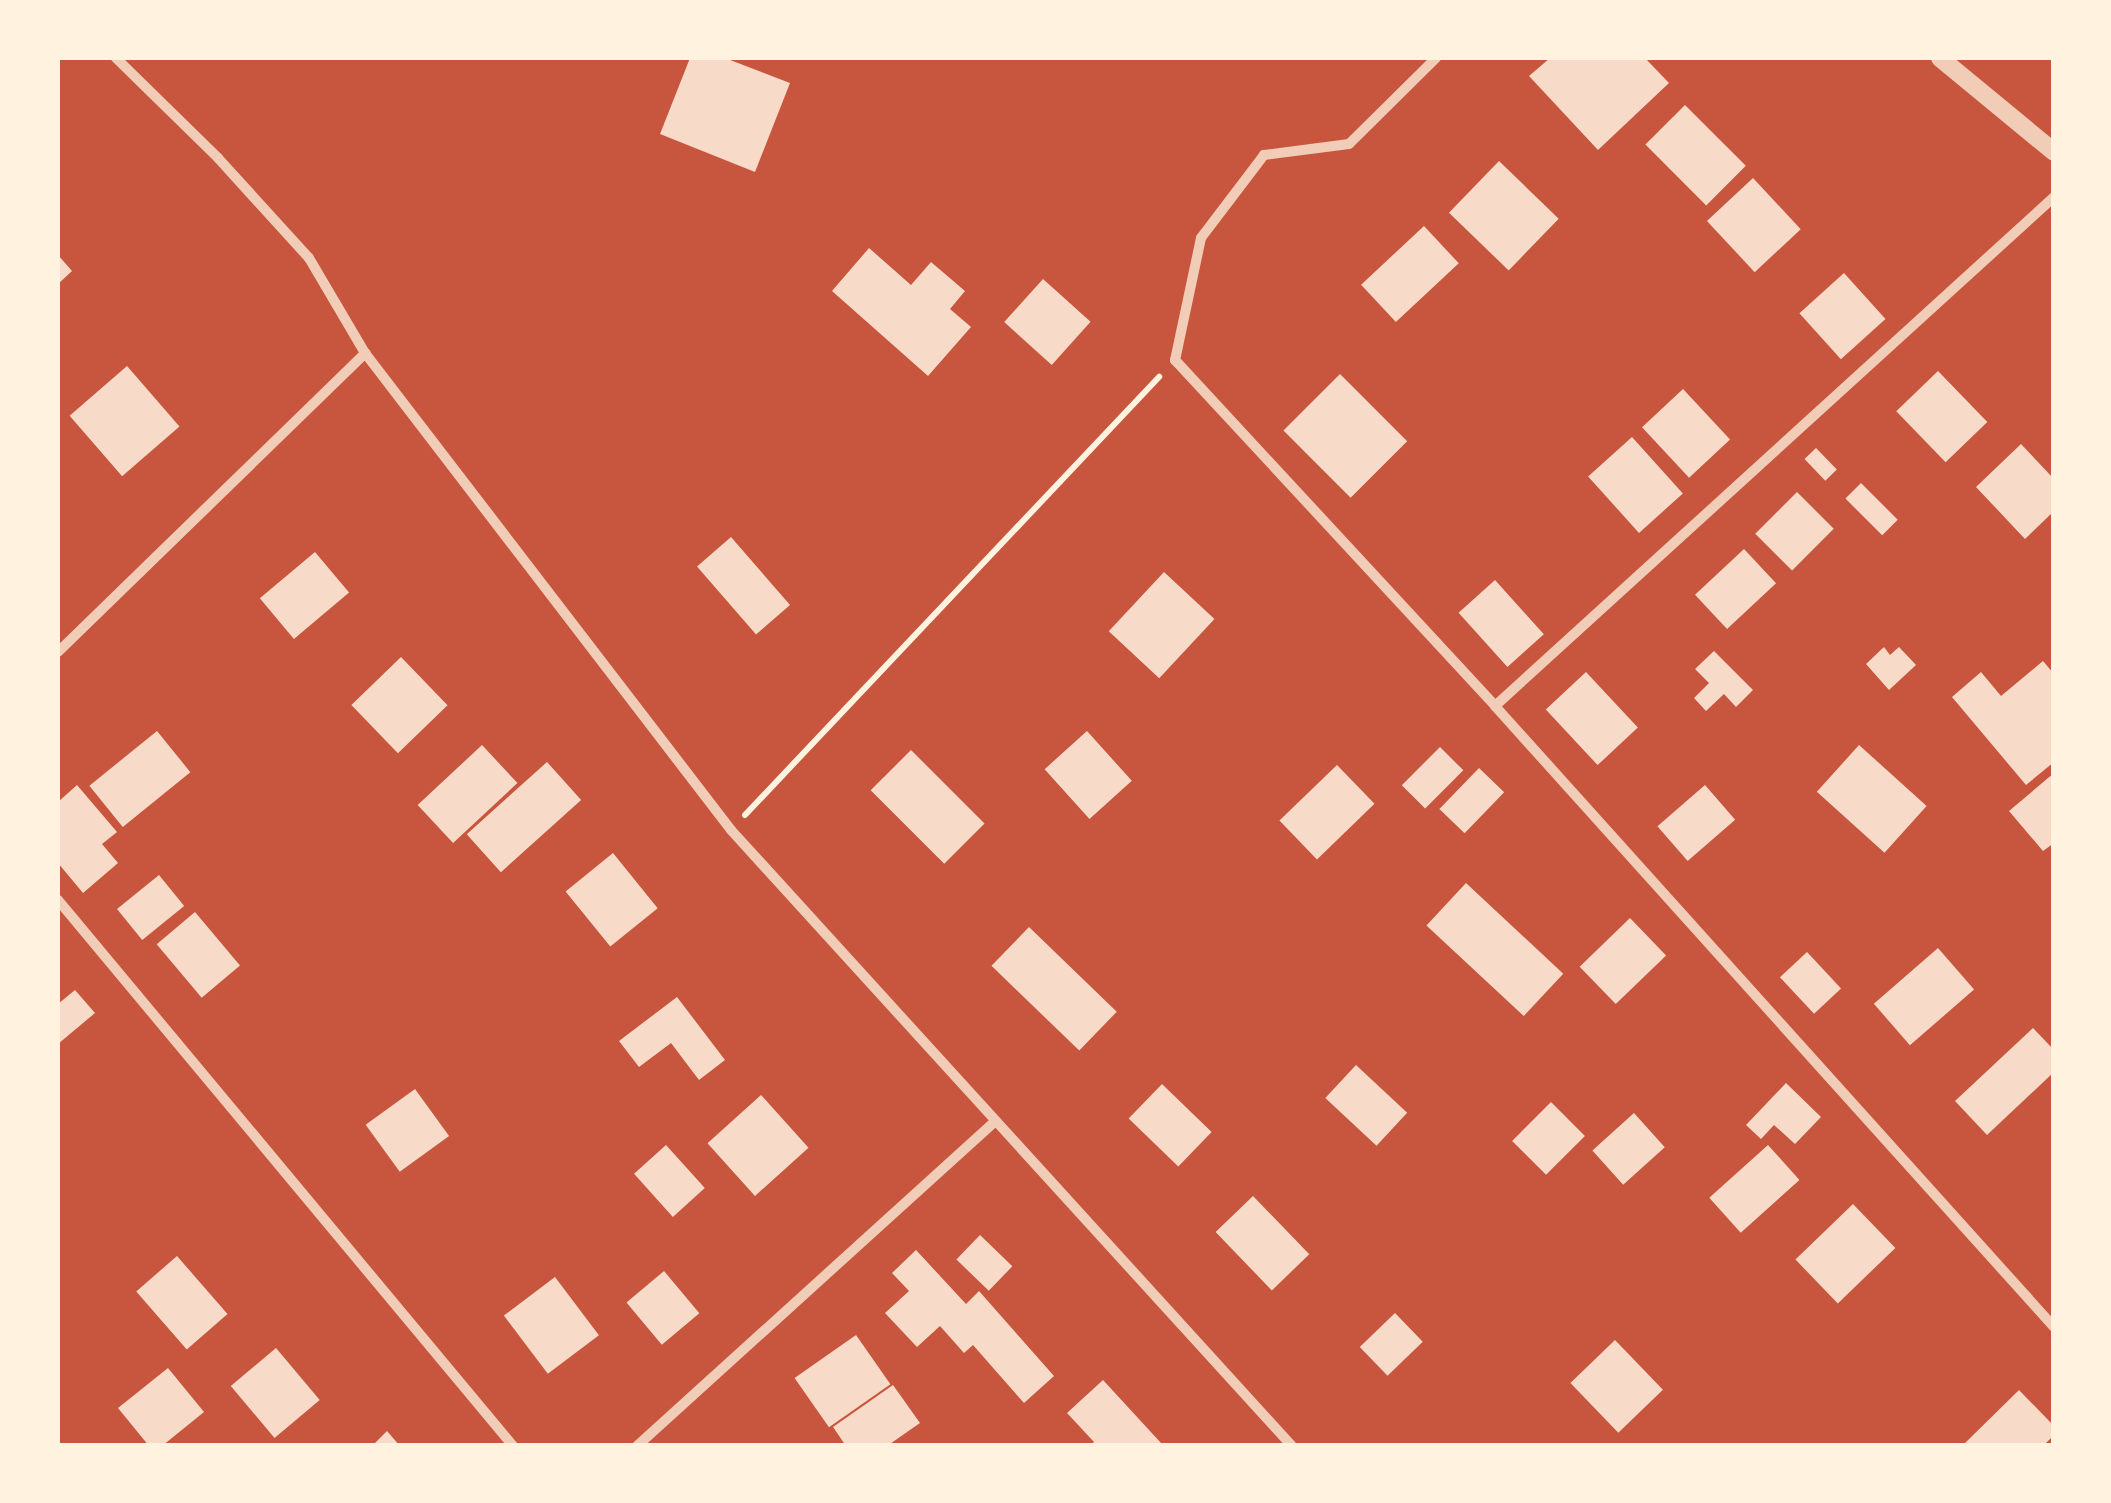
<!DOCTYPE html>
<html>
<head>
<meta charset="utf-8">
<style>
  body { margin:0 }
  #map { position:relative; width:2111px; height:1503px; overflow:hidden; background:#c8553d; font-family:"Libre Baskerville",serif }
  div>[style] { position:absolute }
  .building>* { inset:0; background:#f7dbc8; transform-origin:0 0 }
  .path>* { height:6px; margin:-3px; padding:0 3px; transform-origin:3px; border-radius:3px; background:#fff3e0 }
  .minor>* { height:10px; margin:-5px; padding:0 5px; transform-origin:5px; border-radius:5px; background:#f1ccb7 }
  .tertiary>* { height:18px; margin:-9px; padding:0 9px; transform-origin:9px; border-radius:9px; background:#f1ccb7 }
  span { translate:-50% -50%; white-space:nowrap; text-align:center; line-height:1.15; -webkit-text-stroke:10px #fff3e0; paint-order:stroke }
  .frame { position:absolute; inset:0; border:60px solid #fff3e0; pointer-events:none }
</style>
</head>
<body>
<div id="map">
  <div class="building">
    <div style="clip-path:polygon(690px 58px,725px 58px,790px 83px,755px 172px,660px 134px)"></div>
    <div style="clip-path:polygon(1550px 58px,1645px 58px,1669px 83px,1598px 150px,1529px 76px)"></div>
    <div style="left:1685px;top:105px;width:86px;height:56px;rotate:45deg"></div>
    <div style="left:1499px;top:161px;width:83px;height:72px;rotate:44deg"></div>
    <div style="left:1753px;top:178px;width:70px;height:63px;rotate:47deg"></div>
    <div style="left:1424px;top:226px;width:51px;height:86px;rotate:47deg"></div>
    <div style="clip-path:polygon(869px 248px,911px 285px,931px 262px,965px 291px,950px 309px,971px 327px,928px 376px,832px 291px)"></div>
    <div style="clip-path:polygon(58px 255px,72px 271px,58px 284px)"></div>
    <div style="left:1844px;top:273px;width:62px;height:60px;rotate:48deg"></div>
    <div style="left:1043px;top:279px;width:64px;height:58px;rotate:42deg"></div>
    <div style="left:127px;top:366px;width:80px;height:76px;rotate:49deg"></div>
    <div style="left:1938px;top:371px;width:71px;height:58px;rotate:46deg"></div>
    <div style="left:1340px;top:374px;width:95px;height:80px;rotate:45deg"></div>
    <div style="left:1683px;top:389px;width:69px;height:56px;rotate:47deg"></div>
    <div style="left:1632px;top:437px;width:76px;height:59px;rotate:48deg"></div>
    <div style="clip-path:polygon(2021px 444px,2054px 479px,2054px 511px,2025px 539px,1976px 487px)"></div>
    <div style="left:1816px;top:448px;width:30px;height:16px;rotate:46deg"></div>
    <div style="left:1861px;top:483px;width:52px;height:22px;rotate:45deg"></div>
    <div style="left:1797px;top:492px;width:52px;height:59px;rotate:45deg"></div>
    <div style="left:731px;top:537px;width:90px;height:45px;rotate:49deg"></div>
    <div style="left:1744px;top:549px;width:47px;height:67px;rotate:47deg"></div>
    <div style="left:315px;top:552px;width:53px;height:72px;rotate:50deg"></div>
    <div style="left:1164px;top:572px;width:69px;height:81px;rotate:43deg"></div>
    <div style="left:1495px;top:580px;width:73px;height:49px;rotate:48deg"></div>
    <div style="clip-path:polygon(1884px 647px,1890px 655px,1899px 647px,1916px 665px,1889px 690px,1866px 664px)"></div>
    <div style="clip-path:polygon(1714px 651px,1753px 690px,1736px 707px,1724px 694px,1706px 711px,1694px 698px,1709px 683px,1695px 669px)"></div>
    <div style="left:401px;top:657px;width:67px;height:69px;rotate:46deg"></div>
    <div style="clip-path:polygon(2043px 661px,2054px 674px,2054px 762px,2026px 785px,1952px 697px,1981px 672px,2001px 696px)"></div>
    <div style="left:1586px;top:672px;width:76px;height:55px;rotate:47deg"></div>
    <div style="left:157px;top:731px;width:53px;height:87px;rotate:51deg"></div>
    <div style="left:1087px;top:731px;width:67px;height:57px;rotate:48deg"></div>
    <div style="left:482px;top:745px;width:52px;height:88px;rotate:47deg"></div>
    <div style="left:1859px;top:745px;width:91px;height:63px;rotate:42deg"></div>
    <div style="left:1440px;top:747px;width:33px;height:54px;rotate:45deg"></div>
    <div style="left:911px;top:750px;width:104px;height:57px;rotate:45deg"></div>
    <div style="left:547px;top:762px;width:51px;height:108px;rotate:48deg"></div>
    <div style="left:1337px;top:765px;width:54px;height:80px;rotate:46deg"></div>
    <div style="left:1479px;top:768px;width:35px;height:57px;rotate:44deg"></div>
    <div style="clip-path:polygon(2054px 773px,2054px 843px,2043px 851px,2009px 811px)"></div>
    <div style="clip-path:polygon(77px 785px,117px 832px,102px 844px,118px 863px,83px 893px,58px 863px,58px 802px)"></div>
    <div style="left:1705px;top:785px;width:46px;height:63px;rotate:49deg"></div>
    <div style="left:613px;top:853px;width:71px;height:61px;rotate:51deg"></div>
    <div style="left:159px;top:875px;width:40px;height:54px;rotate:51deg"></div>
    <div style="left:1466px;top:883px;width:133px;height:58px;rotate:43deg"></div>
    <div style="left:195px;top:912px;width:70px;height:50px;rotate:50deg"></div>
    <div style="left:1630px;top:918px;width:52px;height:70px;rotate:46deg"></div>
    <div style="left:1029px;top:927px;width:122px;height:54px;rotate:44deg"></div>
    <div style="left:1938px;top:948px;width:55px;height:85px;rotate:49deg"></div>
    <div style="left:1807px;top:952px;width:50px;height:37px;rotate:47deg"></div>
    <div style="clip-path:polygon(75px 990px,95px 1013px,58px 1044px,58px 1004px)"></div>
    <div style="clip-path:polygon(677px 997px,725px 1060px,699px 1080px,671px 1043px,639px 1067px,619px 1041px)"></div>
    <div style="clip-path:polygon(2033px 1028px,2054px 1050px,2054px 1072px,1987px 1135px,1955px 1101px)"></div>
    <div style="left:1356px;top:1065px;width:70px;height:45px;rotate:43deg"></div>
    <div style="clip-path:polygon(1786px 1083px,1821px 1117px,1795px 1144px,1774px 1125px,1761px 1139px,1746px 1125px)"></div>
    <div style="left:1162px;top:1084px;width:69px;height:48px;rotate:44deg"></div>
    <div style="left:415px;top:1089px;width:58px;height:61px;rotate:54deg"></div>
    <div style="left:761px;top:1095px;width:71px;height:72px;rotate:48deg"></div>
    <div style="left:1551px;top:1102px;width:48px;height:55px;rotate:45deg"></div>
    <div style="left:1634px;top:1113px;width:46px;height:56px;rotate:48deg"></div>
    <div style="left:666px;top:1145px;width:58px;height:43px;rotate:48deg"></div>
    <div style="left:1768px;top:1145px;width:47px;height:79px;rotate:48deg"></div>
    <div style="left:1253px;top:1196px;width:81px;height:52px;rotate:46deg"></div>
    <div style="left:1853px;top:1204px;width:61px;height:80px;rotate:46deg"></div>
    <div style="left:980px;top:1235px;width:45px;height:34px;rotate:44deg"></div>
    <div style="clip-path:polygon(916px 1250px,966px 1304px,979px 1291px,1054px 1376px,1024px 1403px,973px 1345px,964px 1353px,940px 1326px,917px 1347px,885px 1313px,909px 1291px,892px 1273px)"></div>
    <div style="left:177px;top:1256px;width:77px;height:54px;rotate:49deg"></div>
    <div style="left:664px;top:1271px;width:55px;height:49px;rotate:50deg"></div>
    <div style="left:555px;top:1277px;width:73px;height:64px;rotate:53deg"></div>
    <div style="left:1395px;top:1313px;width:40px;height:49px;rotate:46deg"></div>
    <div style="left:856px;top:1335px;width:60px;height:75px;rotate:55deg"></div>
    <div style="left:1615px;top:1340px;width:69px;height:62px;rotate:46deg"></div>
    <div style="left:276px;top:1348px;width:68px;height:59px;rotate:50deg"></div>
    <div style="clip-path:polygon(168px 1368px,204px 1412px,162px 1446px,149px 1446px,118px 1408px)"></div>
    <div style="clip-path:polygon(1103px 1380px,1161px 1443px,1159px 1446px,1090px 1446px,1094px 1442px,1067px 1413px)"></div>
    <div style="clip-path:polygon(893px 1385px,920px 1423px,887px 1446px,846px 1446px,833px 1427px)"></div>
    <div style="clip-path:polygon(2019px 1390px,2054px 1426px,2054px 1435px,2043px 1446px,1962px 1446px)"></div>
    <div style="clip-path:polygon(387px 1431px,400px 1446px,372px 1446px)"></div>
  </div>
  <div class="path">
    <div style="left:745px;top:815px;width:603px;rotate:-46.61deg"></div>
  </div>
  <div class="minor">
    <div style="left:116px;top:58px;width:143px;rotate:44.4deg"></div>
    <div style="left:218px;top:158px;width:135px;rotate:47.7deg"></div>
    <div style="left:309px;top:258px;width:110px;rotate:59.5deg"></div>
    <div style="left:365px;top:353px;width:601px;rotate:52.5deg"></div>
    <div style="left:731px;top:830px;width:833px;rotate:47.68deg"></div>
    <div style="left:1436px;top:58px;width:122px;rotate:135.3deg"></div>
    <div style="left:1349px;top:144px;width:86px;rotate:172.6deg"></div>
    <div style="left:1264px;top:155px;width:104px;rotate:127.2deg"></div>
    <div style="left:1201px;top:238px;width:125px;rotate:102deg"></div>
    <div style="left:1175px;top:360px;width:471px;rotate:47.2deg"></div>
    <div style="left:1495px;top:706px;width:836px;rotate:48.01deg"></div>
    <div style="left:58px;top:652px;width:429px;rotate:-44.2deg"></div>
    <div style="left:1495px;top:706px;width:756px;rotate:-42.32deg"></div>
    <div style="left:58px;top:900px;width:711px;rotate:50.19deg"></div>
    <div style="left:637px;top:1446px;width:482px;rotate:-42.2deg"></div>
  </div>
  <div class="tertiary">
    <div style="left:1940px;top:58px;width:148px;rotate:39.5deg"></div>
  </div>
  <div class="frame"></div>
</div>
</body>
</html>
